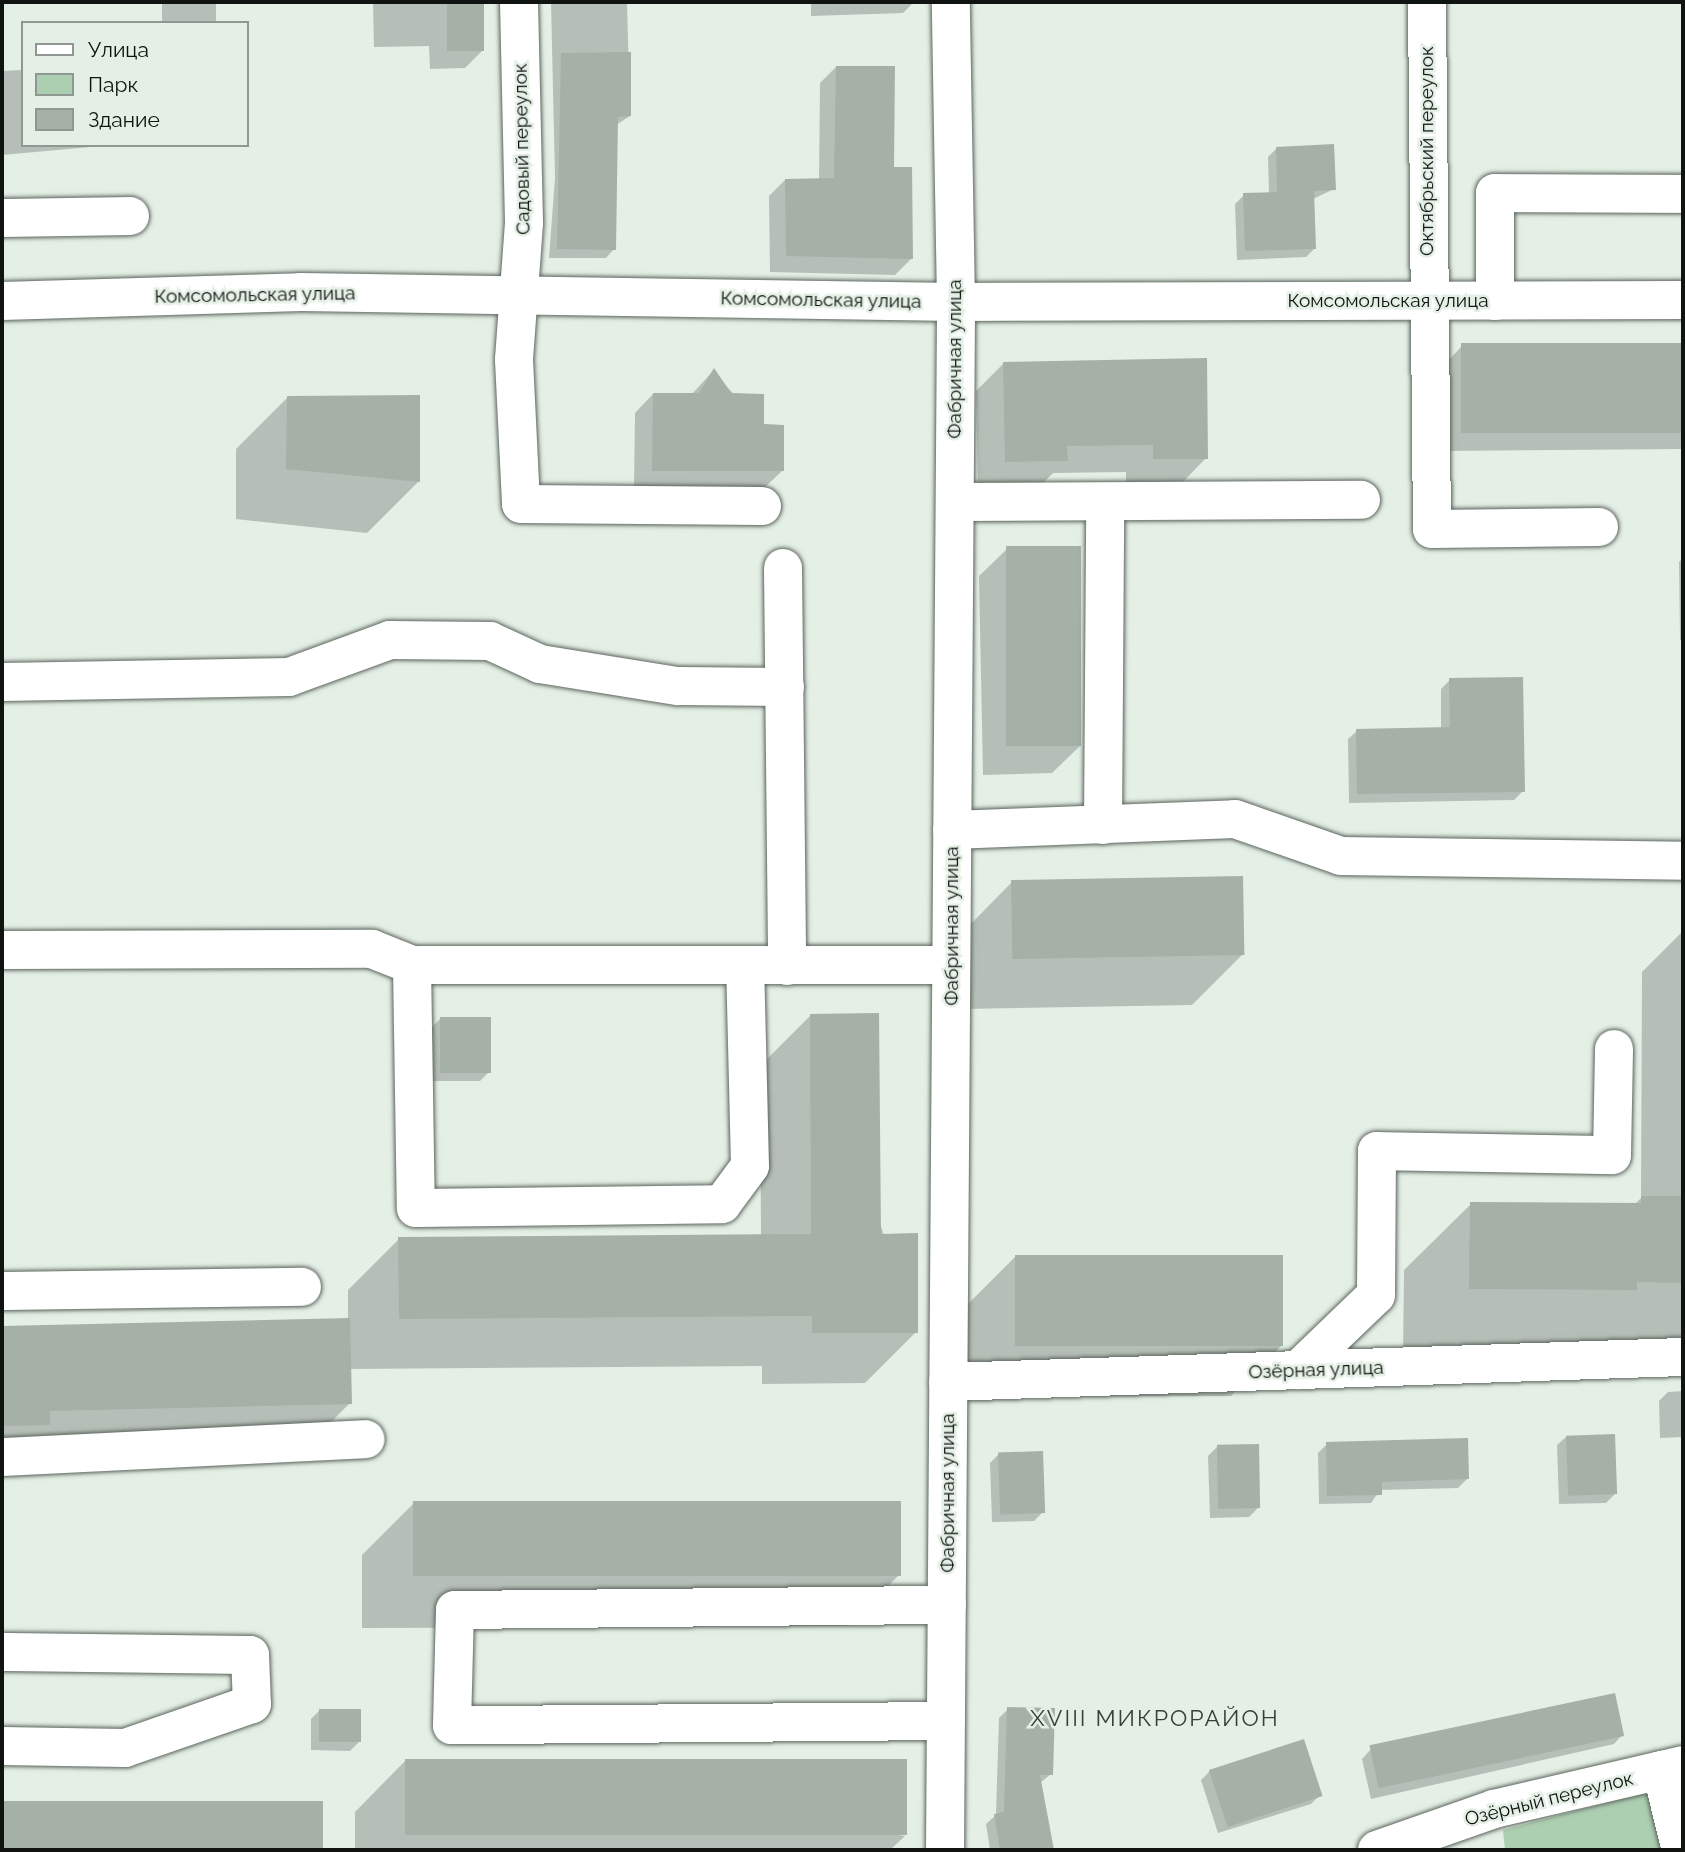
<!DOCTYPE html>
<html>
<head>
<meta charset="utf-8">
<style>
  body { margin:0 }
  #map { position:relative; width:1685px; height:1852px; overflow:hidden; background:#e4efe5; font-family:Raleway,sans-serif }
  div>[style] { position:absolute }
  .green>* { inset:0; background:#acceb1 }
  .shadow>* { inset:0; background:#0003; transform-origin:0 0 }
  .building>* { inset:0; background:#a5b0a6; transform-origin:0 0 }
  .roads { filter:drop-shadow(0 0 2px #5b655d) drop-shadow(0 0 2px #5b655d) }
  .minor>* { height:38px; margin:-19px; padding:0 19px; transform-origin:19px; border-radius:19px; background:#fff }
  span { translate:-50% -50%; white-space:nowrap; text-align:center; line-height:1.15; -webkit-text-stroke:5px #e4efe5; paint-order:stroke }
  .street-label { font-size:19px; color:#101410 }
  .quarter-label { font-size:23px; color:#364038; letter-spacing:2px }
  .frame { position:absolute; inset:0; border:4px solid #101410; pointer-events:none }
  .legend { position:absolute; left:21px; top:21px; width:228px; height:126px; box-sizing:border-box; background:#e4efe5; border:2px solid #8f9790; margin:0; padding:9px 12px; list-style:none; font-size:21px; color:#101410 }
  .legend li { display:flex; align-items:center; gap:14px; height:35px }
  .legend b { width:35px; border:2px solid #8f9790 }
</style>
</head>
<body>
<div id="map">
  <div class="green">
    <div style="clip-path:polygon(1683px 1783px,1683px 1850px,1505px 1850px,1503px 1830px)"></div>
  </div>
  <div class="shadow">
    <div style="left:162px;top:2px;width:54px;height:21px"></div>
    <div style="clip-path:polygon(373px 2px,481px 2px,483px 50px,465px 68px,430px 69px,429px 46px,374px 47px)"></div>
    <div style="clip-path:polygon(551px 2px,627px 2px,630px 116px,616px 125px,614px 249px,606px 258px,549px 258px,555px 178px)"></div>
    <div style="clip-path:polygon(811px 2px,912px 2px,912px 4px,903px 13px,811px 16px)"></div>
    <div style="clip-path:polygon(836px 67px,892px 169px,911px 259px,895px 275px,770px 272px,769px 196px,785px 180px,819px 180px,820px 83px)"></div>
    <div style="clip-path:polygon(23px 70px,23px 145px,113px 145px,2px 155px,2px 71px)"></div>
    <div style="clip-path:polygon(1277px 148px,1334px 189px,1313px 199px,1314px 249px,1306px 257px,1237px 260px,1235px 204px,1244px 195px,1269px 194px,1268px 157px)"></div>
    <div style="clip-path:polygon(1683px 345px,1683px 449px,1446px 451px,1445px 364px,1461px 347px)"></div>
    <div style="clip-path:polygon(1003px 364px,1206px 458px,1179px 486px,1126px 486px,1126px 472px,1053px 473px,1038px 488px,978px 489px,976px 391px)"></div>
    <div style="clip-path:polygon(713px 371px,762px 426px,782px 471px,763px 489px,634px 489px,635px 413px,653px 394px,692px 394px)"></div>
    <div style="clip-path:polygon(287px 398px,418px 482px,367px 533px,236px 519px,236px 449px)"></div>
    <div style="clip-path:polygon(1007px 549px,1080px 746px,1052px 773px,983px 775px,979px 576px)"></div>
    <div style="clip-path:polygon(1683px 558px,1683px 640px,1680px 640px,1679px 562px)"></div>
    <div style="clip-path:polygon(1450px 680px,1523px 791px,1514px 800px,1349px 803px,1348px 739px,1357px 731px,1441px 729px,1441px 689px)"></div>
    <div style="clip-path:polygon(1012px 882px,1243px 954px,1192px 1005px,963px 1009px,961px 934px)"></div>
    <div style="clip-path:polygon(1683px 931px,1683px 1350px,1403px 1355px,1404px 1270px,1471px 1204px,1634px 1205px,1641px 1198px,1642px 972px)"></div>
    <div style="clip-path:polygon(811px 1015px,916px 1332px,865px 1383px,762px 1384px,762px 1366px,349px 1369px,350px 1403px,299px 1454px,2px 1471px,2px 1328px,348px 1320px,348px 1290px,399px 1239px,761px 1236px,760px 1066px)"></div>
    <div style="clip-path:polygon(440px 1019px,489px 1072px,480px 1081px,431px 1081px,431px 1028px)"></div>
    <div style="clip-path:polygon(1015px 1257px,1282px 1345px,1231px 1396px,965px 1397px,964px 1308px)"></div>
    <div style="clip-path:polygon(1683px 1391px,1683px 1437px,1660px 1438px,1659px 1401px,1668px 1392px)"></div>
    <div style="clip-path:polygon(1566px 1437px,1615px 1494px,1606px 1503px,1559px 1504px,1557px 1445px)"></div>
    <div style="clip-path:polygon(1327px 1444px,1467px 1479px,1458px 1488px,1380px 1490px,1371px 1503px,1319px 1504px,1318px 1453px)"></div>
    <div style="clip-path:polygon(1217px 1447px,1258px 1508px,1249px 1517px,1210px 1518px,1208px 1456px)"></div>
    <div style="clip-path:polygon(999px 1454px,1043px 1512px,1034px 1521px,992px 1522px,990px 1463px)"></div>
    <div style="clip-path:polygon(413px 1504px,899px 1575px,848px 1626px,362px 1628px,362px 1555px)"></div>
    <div style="clip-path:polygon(1614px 1696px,1622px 1735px,1614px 1744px,1371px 1799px,1362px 1759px,1370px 1750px)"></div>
    <div style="clip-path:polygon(1008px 1709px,1051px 1774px,1040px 1783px,1052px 1850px,990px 1850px,986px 1824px,996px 1815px,999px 1718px)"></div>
    <div style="clip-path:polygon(320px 1710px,359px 1742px,350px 1751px,311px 1750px,311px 1719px)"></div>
    <div style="clip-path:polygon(406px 1760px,905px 1836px,890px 1850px,355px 1850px,355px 1812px)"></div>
    <div style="clip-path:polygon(1210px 1771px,1320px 1795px,1311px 1804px,1218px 1833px,1201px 1780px)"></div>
    <div style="left:321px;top:1802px;width:48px;height:319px;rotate:90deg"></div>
  </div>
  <div class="building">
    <div style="left:447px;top:2px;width:37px;height:49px"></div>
    <div style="clip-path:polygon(631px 52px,631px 116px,618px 117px,616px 250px,557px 249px,561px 53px)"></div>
    <div style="clip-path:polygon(836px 66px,895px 66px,894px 167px,912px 167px,913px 259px,786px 256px,785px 179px,834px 178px)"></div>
    <div style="clip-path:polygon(1334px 144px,1336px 190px,1314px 191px,1316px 249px,1245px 251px,1243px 193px,1277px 192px,1276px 147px)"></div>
    <div style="left:1683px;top:343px;width:90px;height:222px;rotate:90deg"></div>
    <div style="clip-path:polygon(1207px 358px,1208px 459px,1153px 459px,1153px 445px,1067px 446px,1068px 461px,1005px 462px,1003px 362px)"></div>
    <div style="clip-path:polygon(714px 368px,731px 393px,764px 394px,764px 424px,784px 425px,784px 471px,652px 471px,653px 393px,699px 393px)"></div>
    <div style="clip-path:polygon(420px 395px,420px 482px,286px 469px,287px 396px)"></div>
    <div style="left:1081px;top:546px;width:200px;height:75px;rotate:90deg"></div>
    <div style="clip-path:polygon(1523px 677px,1525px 792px,1357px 794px,1356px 729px,1450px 727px,1449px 678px)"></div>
    <div style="left:1243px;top:876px;width:79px;height:232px;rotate:89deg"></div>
    <div style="clip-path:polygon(879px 1013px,881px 1234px,918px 1233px,918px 1333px,812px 1333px,812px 1316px,399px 1319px,398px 1237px,811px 1234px,810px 1014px)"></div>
    <div style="left:491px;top:1017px;width:56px;height:51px;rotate:90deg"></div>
    <div style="clip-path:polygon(1641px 1196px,1683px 1196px,1683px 1283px,1637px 1282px,1637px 1290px,1469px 1289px,1470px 1202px,1641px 1203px)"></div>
    <div style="left:1283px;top:1255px;width:91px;height:268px;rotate:90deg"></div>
    <div style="clip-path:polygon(350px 1318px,352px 1404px,50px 1411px,50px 1425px,2px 1426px,2px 1326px)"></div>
    <div style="left:1615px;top:1434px;width:60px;height:49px;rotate:88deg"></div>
    <div style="clip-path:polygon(1468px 1438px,1469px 1479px,1382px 1482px,1382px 1495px,1327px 1496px,1326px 1442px)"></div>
    <div style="left:1259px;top:1444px;width:64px;height:42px;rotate:89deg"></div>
    <div style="left:1043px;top:1451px;width:62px;height:45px;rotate:88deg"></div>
    <div style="left:901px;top:1501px;width:75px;height:488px;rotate:90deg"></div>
    <div style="left:1615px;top:1693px;width:44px;height:251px;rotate:78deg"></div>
    <div style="clip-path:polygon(1007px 1707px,1055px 1708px,1053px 1775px,1040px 1775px,1054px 1850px,1000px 1850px,994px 1814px,1004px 1812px)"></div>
    <div style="left:319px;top:1709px;width:42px;height:33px"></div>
    <div style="left:1304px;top:1739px;width:60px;height:100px;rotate:72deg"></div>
    <div style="left:405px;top:1759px;width:502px;height:76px"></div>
    <div style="left:323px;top:1801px;width:49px;height:321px;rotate:90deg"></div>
  </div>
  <div class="roads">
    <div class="minor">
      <div style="left:519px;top:2px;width:221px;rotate:88.7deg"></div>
      <div style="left:524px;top:223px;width:137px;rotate:94.2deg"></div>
      <div style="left:514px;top:360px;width:144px;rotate:87.2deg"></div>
      <div style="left:521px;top:504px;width:241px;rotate:0.5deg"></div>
      <div style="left:1427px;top:2px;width:527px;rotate:89.46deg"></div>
      <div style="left:1432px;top:529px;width:167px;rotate:-0.7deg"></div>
      <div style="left:2px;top:218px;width:128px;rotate:-0.9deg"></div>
      <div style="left:2px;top:301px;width:299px;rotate:-1.7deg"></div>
      <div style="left:301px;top:292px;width:655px;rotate:0.87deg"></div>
      <div style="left:956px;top:302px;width:727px;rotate:-0.16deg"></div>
      <div style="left:1495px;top:301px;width:108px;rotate:-90deg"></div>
      <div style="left:1495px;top:193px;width:188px;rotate:0.3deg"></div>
      <div style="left:955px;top:502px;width:406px;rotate:-0.3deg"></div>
      <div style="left:783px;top:568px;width:398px;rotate:89.4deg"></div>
      <div style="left:2px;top:682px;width:287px;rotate:-1deg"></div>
      <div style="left:289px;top:677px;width:108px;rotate:-20.1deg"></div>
      <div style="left:390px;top:640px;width:100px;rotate:0.6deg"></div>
      <div style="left:490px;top:641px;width:55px;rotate:24.7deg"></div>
      <div style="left:540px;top:664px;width:140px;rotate:9.1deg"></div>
      <div style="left:678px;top:686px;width:107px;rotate:0.5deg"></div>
      <div style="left:1103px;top:825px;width:320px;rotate:-89.6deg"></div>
      <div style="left:952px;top:830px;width:283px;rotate:-2.2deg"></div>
      <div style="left:1235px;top:819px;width:112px;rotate:19.2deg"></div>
      <div style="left:1341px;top:856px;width:342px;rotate:0.8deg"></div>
      <div style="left:2px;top:950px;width:370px;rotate:-0.2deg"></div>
      <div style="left:372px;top:949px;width:43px;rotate:21.8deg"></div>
      <div style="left:412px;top:965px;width:539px"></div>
      <div style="left:412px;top:965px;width:243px;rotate:89.1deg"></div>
      <div style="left:416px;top:1208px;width:306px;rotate:-0.7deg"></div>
      <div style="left:722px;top:1204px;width:47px;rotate:-53.6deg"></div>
      <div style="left:750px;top:1166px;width:200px;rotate:-91.4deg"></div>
      <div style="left:2px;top:1291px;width:300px;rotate:-0.8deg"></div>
      <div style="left:1298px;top:1370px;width:108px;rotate:-43.9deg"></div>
      <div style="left:1376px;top:1295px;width:144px;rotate:-89.6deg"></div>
      <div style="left:1377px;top:1151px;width:235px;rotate:1deg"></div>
      <div style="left:1612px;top:1155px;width:106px;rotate:-88.9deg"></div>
      <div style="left:948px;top:1382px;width:735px;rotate:-1.95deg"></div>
      <div style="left:2px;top:1457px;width:364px;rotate:-2.8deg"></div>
      <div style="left:2px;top:1652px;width:248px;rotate:0.7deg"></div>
      <div style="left:250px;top:1655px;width:49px;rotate:87.7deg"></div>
      <div style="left:252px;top:1704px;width:134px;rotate:160.9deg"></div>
      <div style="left:125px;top:1748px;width:123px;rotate:-179.1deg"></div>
      <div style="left:946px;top:1721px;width:494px;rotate:179.5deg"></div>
      <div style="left:452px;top:1725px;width:115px;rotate:-88.5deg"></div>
      <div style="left:455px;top:1610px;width:492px;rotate:-0.6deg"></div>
      <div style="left:1661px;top:1770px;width:82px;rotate:76deg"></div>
      <div style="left:945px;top:1850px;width:1548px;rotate:-89.59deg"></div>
      <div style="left:956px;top:302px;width:300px;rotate:-91deg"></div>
      <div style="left:1377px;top:1850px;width:124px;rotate:-19.3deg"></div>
      <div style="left:1494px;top:1809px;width:194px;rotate:-13.1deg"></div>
    </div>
  </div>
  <div class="street-label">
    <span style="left:522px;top:149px;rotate:-91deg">Садовый переулок</span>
    <span style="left:1427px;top:151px;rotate:-90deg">Октябрьский переулок</span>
    <span style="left:255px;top:295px;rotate:-1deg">Комсомольская улица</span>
    <span style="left:821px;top:300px;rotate:1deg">Комсомольская улица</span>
    <span style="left:1388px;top:301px">Комсомольская улица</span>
    <span style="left:955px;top:359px;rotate:-90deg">Фабричная улица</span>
    <span style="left:952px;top:926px;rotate:-90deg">Фабричная улица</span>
    <span style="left:1316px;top:1370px;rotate:-2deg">Озёрная улица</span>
    <span style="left:948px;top:1493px;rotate:-90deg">Фабричная улица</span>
    <span style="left:1549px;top:1799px;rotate:-14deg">Озёрный переулок</span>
  </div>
  <div class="quarter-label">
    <span style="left:1155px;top:1718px">XVIII МИКРОРАЙОН</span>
  </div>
  <div class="frame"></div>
  <ul class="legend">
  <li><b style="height:9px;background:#fff"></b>Улица</li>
  <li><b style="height:19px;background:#acceb1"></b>Парк</li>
  <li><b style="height:19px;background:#a5b0a6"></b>Здание</li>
  </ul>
</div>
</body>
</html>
